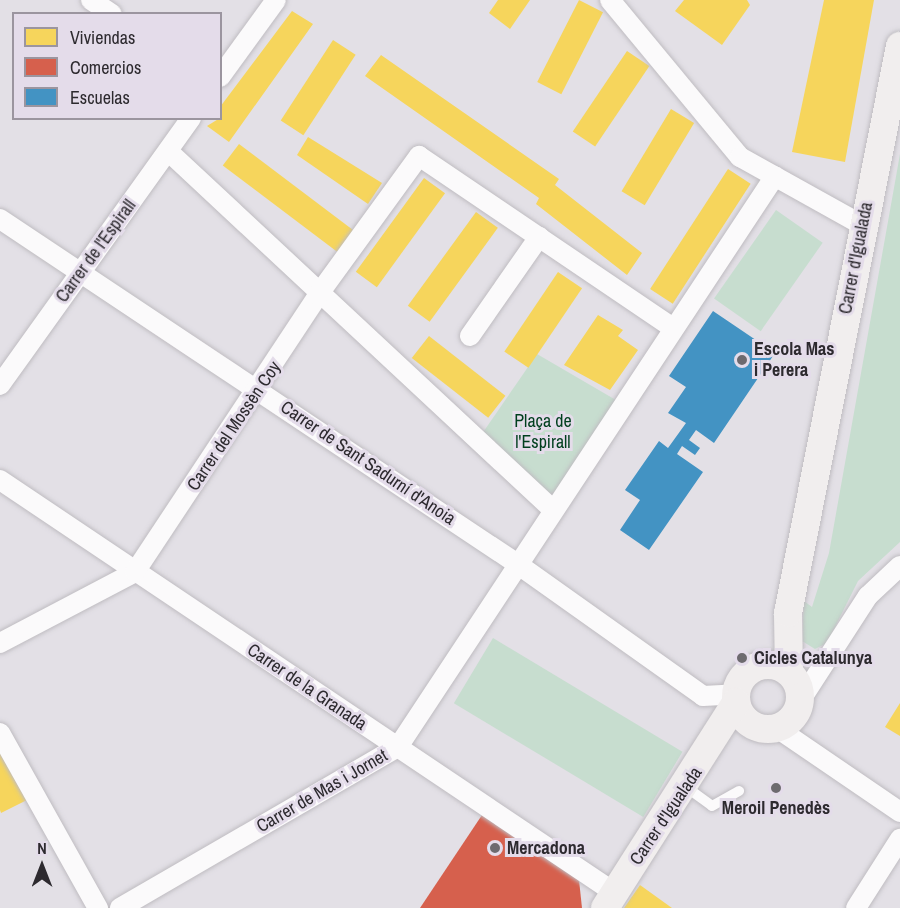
<!DOCTYPE html>
<html>
<head>
<meta charset="utf-8">
<style>
  body { margin:0 }
  #map { position:relative; width:900px; height:908px; overflow:hidden; background:#e3e0e6; font-family:"Archivo Narrow",sans-serif }
  div>[style] { position:absolute }
  .green>* { inset:0; background:#c7ddcf; transform-origin:0 0 }
  .homes>* { inset:0; background:#f6d55c; transform-origin:0 0 }
  .shops>* { inset:0; background:#d6604d }
  .schools>* { inset:0; background:#4393c3 }
  .roads { filter:drop-shadow(0 0 2px #bfbcc1) drop-shadow(0 0 2px #bfbcc1) }
  .lane>* { height:10px; margin:-5px; padding:0 5px; transform-origin:5px; border-radius:5px; background:#fbfafb }
  .street>* { height:20px; margin:-10px; padding:0 10px; transform-origin:10px; border-radius:10px; background:#fbfafb }
  .secondary>* { height:28px; margin:-14px; padding:0 14px; transform-origin:14px; border-radius:14px; background:#f1eeee }
  .secondary>.ring { margin:-14px; padding:0; box-sizing:content-box; background:none; border:28px solid #f1eeee; border-radius:50% }
  .dots>* { width:16px; height:16px; translate:-50% -50%; box-sizing:border-box; border:3px solid #e4dcea; border-radius:50% }
  span { translate:-50% -50%; white-space:nowrap; text-align:center; line-height:1.15; -webkit-text-stroke:6px #e4dcea; paint-order:stroke }
  .street-label { font-size:18px; color:#2d2a2f }
  .poi-label { font-size:18px; color:#2d2a2f; font-weight:700 }
  .left { translate:0 -50%; text-align:left }
  .park-label { font-size:18px; color:#003f1e }
  .legend { position:absolute; left:12px; top:12px; width:210px; height:108px; box-sizing:border-box; background:#e4dcea; border:2px solid #9b959f; margin:0; padding:8px 10px; list-style:none; font-size:18px; color:#2d2a2f }
  .legend li { display:flex; align-items:center; gap:12px; height:30px }
  .legend b { width:30px; border:2px solid #9b959f }
  .north { position:absolute; left:12px; top:836px; width:60px; height:60px; -webkit-text-stroke:4px #e4dcea; paint-order:stroke; rotate:0deg; font-size:16px; font-weight:700; line-height:24px; text-align:center; color:#2d2a2f }
  .north::after { content:''; display:block; margin:auto; width:21px; height:27px; background:#2d2a2f; clip-path:polygon(50% 0,100% 100%,50% 72%,0 100%) }
</style>
</head>
<body>
<div id="map">
  <div class="green">
    <div style="clip-path:polygon(900px 154px,900px 542px,858px 581px,827px 643px,815px 649px,802px 641px,804px 601px,812px 607px,829px 553px)"></div>
    <div style="left:776px;top:210px;width:57px;height:108px;rotate:35deg"></div>
    <div style="clip-path:polygon(537px 354px,621px 403px,551px 508px,477px 441px)"></div>
    <div style="left:493px;top:638px;width:221px;height:76px;rotate:31deg"></div>
  </div>
  <div class="homes">
    <div style="clip-path:polygon(498px 0,530px 0,510px 29px,489px 13px)"></div>
    <div style="left:579px;top:0;width:27px;height:92px;rotate:27deg"></div>
    <div style="clip-path:polygon(684px 0,747px 0,750px 5px,722px 45px,675px 11px)"></div>
    <div style="clip-path:polygon(824px 0,874px 0,845px 162px,792px 152px)"></div>
    <div style="clip-path:polygon(292px 11px,313px 24px,229px 142px,207px 126px,220px 118px,220px 107px)"></div>
    <div style="left:333px;top:40px;width:27px;height:96px;rotate:33deg"></div>
    <div style="left:627px;top:51px;width:27px;height:97px;rotate:34deg"></div>
    <div style="clip-path:polygon(381px 55px,559px 179px,555px 185px,642px 253px,627px 275px,536px 204px,539px 198px,365px 76px)"></div>
    <div style="left:671px;top:109px;width:27px;height:96px;rotate:31deg"></div>
    <div style="clip-path:polygon(308px 137px,382px 183px,368px 204px,297px 155px)"></div>
    <div style="left:239px;top:144px;width:144px;height:27px;rotate:37deg"></div>
    <div style="left:728px;top:169px;width:27px;height:143px;rotate:33deg"></div>
    <div style="left:424px;top:178px;width:26px;height:116px;rotate:36deg"></div>
    <div style="left:476px;top:212px;width:27px;height:116px;rotate:36deg"></div>
    <div style="left:558px;top:272px;width:29px;height:96px;rotate:34deg"></div>
    <div style="clip-path:polygon(598px 315px,623px 330px,618px 336px,638px 350px,610px 390px,564px 365px)"></div>
    <div style="left:429px;top:336px;width:97px;height:28px;rotate:38deg"></div>
    <div style="clip-path:polygon(900px 703px,900px 736px,885px 727px)"></div>
    <div style="clip-path:polygon(0 752px,27px 800px,1px 813px,0 810px)"></div>
    <div style="clip-path:polygon(640px 885px,672px 908px,624px 908px)"></div>
  </div>
  <div class="shops">
    <div style="clip-path:polygon(482px 815px,579px 880px,582px 908px,420px 908px)"></div>
  </div>
  <div class="schools">
    <div style="clip-path:polygon(713px 311px,775px 353px,714px 443px,696px 430px,689px 440px,700px 448px,695px 455px,682px 446px,677px 454px,703px 472px,649px 550px,620px 530px,640px 500px,625px 490px,659px 441px,668px 448px,686px 423px,668px 413px,686px 387px,669px 376px)"></div>
  </div>
  <div class="roads">
    <div class="lane">
      <div style="left:686px;top:787px;width:32px;rotate:36deg"></div>
      <div style="left:712px;top:806px;width:31px;rotate:-29deg"></div>
    </div>
    <div class="street">
      <div style="left:91px;top:0;width:25px;rotate:34deg"></div>
      <div style="left:610px;top:0;width:204px;rotate:50.4deg"></div>
      <div style="left:740px;top:157px;width:140px;rotate:29.1deg"></div>
      <div style="left:220px;top:77px;width:95px;rotate:-54deg"></div>
      <div style="left:168px;top:151px;width:524px;rotate:42.99deg"></div>
      <div style="left:0;top:219px;width:620px;rotate:33.69deg"></div>
      <div style="left:516px;top:563px;width:229px;rotate:35.4deg"></div>
      <div style="left:703px;top:696px;width:33px;rotate:-3deg"></div>
      <div style="left:470px;top:336px;width:121px;rotate:-55.1deg"></div>
      <div style="left:0;top:385px;width:328px;rotate:-54.4deg"></div>
      <div style="left:0;top:480px;width:741px;rotate:33.88deg"></div>
      <div style="left:0;top:643px;width:153px;rotate:-27.7deg"></div>
      <div style="left:135px;top:572px;width:332px;rotate:-56.5deg"></div>
      <div style="left:318px;top:295px;width:172px;rotate:-54deg"></div>
      <div style="left:419px;top:156px;width:305px;rotate:34.1deg"></div>
      <div style="left:800px;top:701px;width:125px;rotate:-57.1deg"></div>
      <div style="left:868px;top:596px;width:44px;rotate:-43.2deg"></div>
      <div style="left:777px;top:728px;width:149px;rotate:34.3deg"></div>
      <div style="left:0;top:733px;width:201px;rotate:60.8deg"></div>
      <div style="left:120px;top:908px;width:321px;rotate:-30.1deg"></div>
      <div style="left:398px;top:747px;width:684px;rotate:-56.57deg"></div>
      <div style="left:856px;top:908px;width:82px;rotate:-57.5deg"></div>
    </div>
    <div class="secondary">
      <div class="ring" style="left:736px;top:665px;width:36px;height:36px"></div>
      <div style="left:789px;top:672px;width:59px;rotate:-91deg"></div>
      <div style="left:788px;top:613px;width:578px;rotate:-78.83deg"></div>
      <div style="left:605px;top:908px;width:244px;rotate:-57.5deg"></div>
    </div>
  </div>
  <div class="dots">
    <div style="left:742px;top:360px;background:#6d6a6f"></div>
    <div style="left:742px;top:658px;background:#6d6a6f"></div>
    <div style="left:776px;top:788px;background:#6d6a6f"></div>
    <div style="left:495px;top:848px;background:#6d6a6f"></div>
  </div>
  <div class="street-label">
    <span style="left:96px;top:251px;rotate:-54deg">Carrer de l'Espirall</span>
    <span style="left:856px;top:258px;rotate:-79deg">Carrer d'Igualada</span>
    <span style="left:234px;top:426px;rotate:-56deg">Carrer del Mossèn Coy</span>
    <span style="left:368px;top:463px;rotate:34deg">Carrer de Sant Sadurní d'Anoia</span>
    <span style="left:307px;top:687px;rotate:34deg">Carrer de la Granada</span>
    <span style="left:322px;top:791px;rotate:-30deg">Carrer de Mas i Jornet</span>
    <span style="left:666px;top:816px;rotate:-56deg">Carrer d'Igualada</span>
  </div>
  <div class="poi-label">
    <span class="left" style="left:754px;top:360px">Escola Mas<br>i Perera</span>
    <span class="left" style="left:754px;top:658px">Cicles Catalunya</span>
    <span style="left:776px;top:808px">Meroil Penedès</span>
    <span class="left" style="left:507px;top:848px">Mercadona</span>
  </div>
  <div class="park-label">
    <span style="left:543px;top:432px">Plaça de<br>l'Espirall</span>
  </div>
  <ul class="legend">
  <li><b style="height:16px;background:#f6d55c"></b>Viviendas</li>
  <li><b style="height:16px;background:#d6604d"></b>Comercios</li>
  <li><b style="height:16px;background:#4393c3"></b>Escuelas</li>
  </ul>
  <div class="north">N</div>
</div>
</body>
</html>
